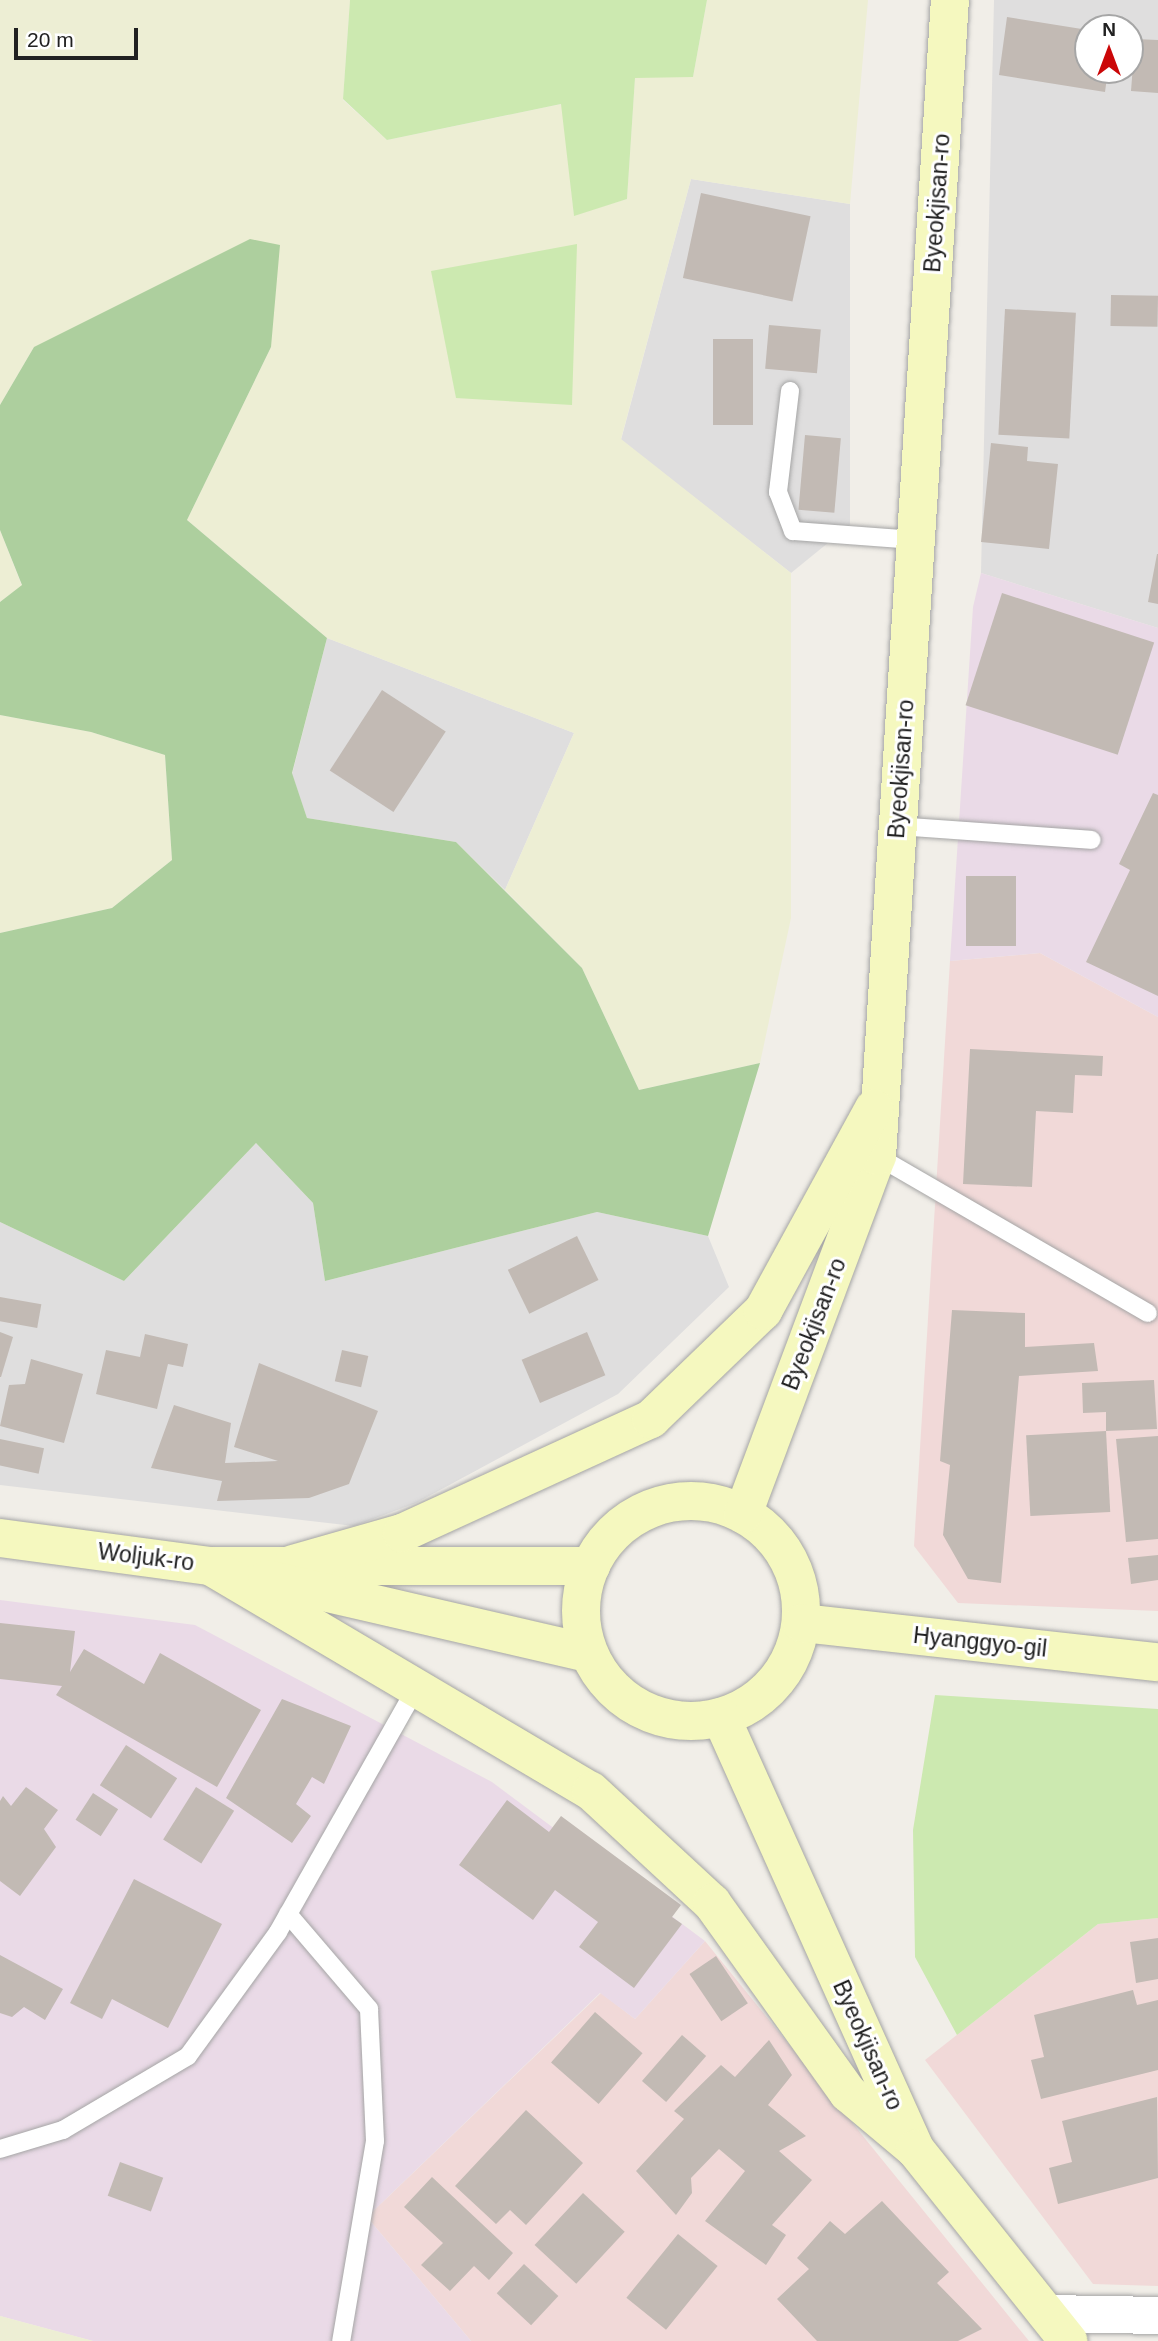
<!DOCTYPE html>
<html>
<head>
<meta charset="utf-8">
<style>
  body { margin:0 }
  #map { position:relative; width:1158px; height:2341px; overflow:hidden; background:#f1eee8; font-family:Arial,sans-serif }
  div>[style] { position:absolute }
  .residential>* { inset:0; background:#dfdede }
  .commercial>* { inset:0; background:#f1d9d8 }
  .industrial>* { inset:0; background:#eadae7 }
  .farmland>* { inset:0; background:#edeed4 }
  .grass>* { inset:0; background:#cce9b0 }
  .forest>* { inset:0; background:#adcf9e }
  .building>* { inset:0; background:#c2bab4; transform-origin:0 0 }
  .roads { filter:drop-shadow(0 0 2px #a5a5a5) drop-shadow(0 0 2px #a5a5a5) }
  .lane>* { height:18px; margin:-9px; padding:0 9px; transform-origin:9px; border-radius:9px; background:#fff }
  .street>* { height:37px; margin:-18.5px; padding:0 18.5px; transform-origin:18.5px; border-radius:18.5px; background:#fff }
  .secondary>* { height:38px; margin:-19px; padding:0 19px; transform-origin:19px; border-radius:19px; background:#f5f8bf }
  .secondary>.ring { margin:-19px; padding:0; box-sizing:content-box; background:none; border:38px solid #f5f8bf; border-radius:50% }
  span { translate:-50% -50%; white-space:nowrap; text-align:center; line-height:1.15; -webkit-text-stroke:6px #fff; paint-order:stroke }
  .street-label { font-size:23px; color:#212121 }
  .north { position:absolute; left:1074px; top:14px; width:70px; height:70px; box-sizing:border-box; background:#fff; border:2px solid #a6a6a6; border-radius:50%; rotate:0deg; font-size:19px; font-weight:700; line-height:28px; text-align:center; color:#212121 }
  .north::after { content:''; display:block; margin:auto; width:24px; height:32px; background:#cb0708; clip-path:polygon(50% 0,100% 100%,50% 72%,0 100%) }
  .scale { position:absolute; left:14px; top:28px; width:124px; height:32px; box-sizing:border-box; border:4px solid #212121; border-top:0; padding-left:9px; font-size:21px; line-height:24px; white-space:nowrap; color:#212121; -webkit-text-stroke:5px #fff; paint-order:stroke }
</style>
</head>
<body>
<div id="map">
  <div class="residential">
    <div style="clip-path:polygon(evenodd,994px 0,1158px 0,1158px 628px,981px 573px,994px 0,1088px 28px,1130px 28px,1130px 70px,1088px 70px,1088px 28px)"></div>
    <div style="clip-path:polygon(691px 179px,850px 204px,850px 525px,791px 573px,621px 440px)"></div>
    <div style="clip-path:polygon(327px 638px,574px 733px,505px 890px,456px 842px,307px 818px,292px 774px)"></div>
    <div style="clip-path:polygon(256px 1143px,313px 1203px,325px 1281px,597px 1212px,708px 1236px,729px 1287px,618px 1394px,416px 1503px,354px 1526px,0 1485px,0 1222px,124px 1281px)"></div>
  </div>
  <div class="commercial">
    <div style="clip-path:polygon(1040px 953px,1158px 1017px,1158px 1611px,958px 1603px,914px 1546px,950px 961px)"></div>
    <div style="clip-path:polygon(1158px 1918px,1158px 2286px,1093px 2284px,925px 2060px,1098px 1924px)"></div>
    <div style="clip-path:polygon(705px 1941px,1029px 2341px,471px 2341px,367px 2217px,601px 1993px,635px 2019px)"></div>
  </div>
  <div class="industrial">
    <div style="clip-path:polygon(981px 573px,1158px 628px,1158px 1017px,1040px 953px,950px 961px,973px 607px)"></div>
    <div style="clip-path:polygon(0 1600px,195px 1625px,492px 1782px,705px 1941px,635px 2019px,600px 1993px,367px 2217px,471px 2341px,93px 2341px,0 2316px)"></div>
  </div>
  <div class="farmland">
    <div style="clip-path:polygon(0 0,350px 0,343px 100px,387px 140px,562px 104px,574px 215px,627px 199px,635px 77px,693px 77px,707px 0,868px 0,850px 204px,691px 179px,621px 439px,791px 573px,791px 918px,760px 1063px,639px 1090px,582px 968px,505px 890px,574px 733px,327px 638px,187px 520px,271px 347px,34px 347px,0 405px)"></div>
    <div style="clip-path:polygon(0 530px,22px 586px,0 602px)"></div>
    <div style="clip-path:polygon(0 715px,91px 732px,165px 755px,172px 860px,112px 908px,0 933px)"></div>
    <div style="clip-path:polygon(0 2316px,93px 2341px,0 2341px)"></div>
  </div>
  <div class="grass">
    <div style="clip-path:polygon(350px 0,707px 0,693px 77px,635px 78px,627px 199px,574px 216px,561px 104px,387px 140px,343px 99px)"></div>
    <div style="clip-path:polygon(577px 244px,572px 405px,456px 398px,431px 271px)"></div>
    <div style="clip-path:polygon(935px 1695px,1158px 1709px,1158px 1918px,1098px 1924px,957px 2035px,915px 1957px,913px 1830px)"></div>
  </div>
  <div class="forest">
    <div style="clip-path:polygon(250px 239px,280px 245px,271px 347px,187px 520px,327px 638px,292px 773px,307px 818px,456px 842px,582px 968px,639px 1090px,760px 1063px,708px 1236px,597px 1212px,325px 1281px,313px 1203px,256px 1143px,124px 1281px,0 1222px,0 933px,112px 908px,172px 860px,165px 755px,91px 732px,0 715px,0 602px,22px 585px,0 530px,0 405px,34px 347px)"></div>
  </div>
  <div class="building">
    <div style="clip-path:polygon(1007px 17px,1088px 30px,1088px 70px,1108px 70px,1105px 92px,999px 75px)"></div>
    <div style="clip-path:polygon(1135px 39px,1158px 40px,1158px 93px,1131px 91px)"></div>
    <div style="left:701px;top:193px;width:112px;height:87px;rotate:12deg"></div>
    <div style="left:1111px;top:295px;width:47px;height:31px;rotate:1deg"></div>
    <div style="left:1005px;top:309px;width:71px;height:126px;rotate:3deg"></div>
    <div style="left:769px;top:325px;width:52px;height:44px;rotate:5deg"></div>
    <div style="left:713px;top:339px;width:40px;height:86px"></div>
    <div style="left:805px;top:435px;width:36px;height:75px;rotate:5deg"></div>
    <div style="clip-path:polygon(991px 443px,1028px 447px,1027px 461px,1058px 464px,1049px 549px,981px 542px)"></div>
    <div style="clip-path:polygon(1157px 554px,1158px 554px,1158px 604px,1148px 602px)"></div>
    <div style="left:1002px;top:593px;width:160px;height:118px;rotate:18deg"></div>
    <div style="left:382px;top:690px;width:76px;height:96px;rotate:33deg"></div>
    <div style="clip-path:polygon(1153px 793px,1158px 795px,1158px 996px,1086px 962px,1130px 870px,1119px 864px)"></div>
    <div style="left:966px;top:876px;width:50px;height:70px"></div>
    <div style="clip-path:polygon(970px 1049px,1103px 1056px,1102px 1076px,1075px 1075px,1073px 1113px,1036px 1111px,1032px 1187px,963px 1184px)"></div>
    <div style="left:577px;top:1236px;width:49px;height:77px;rotate:64deg"></div>
    <div style="left:0;top:1297px;width:42px;height:24px;rotate:10deg"></div>
    <div style="clip-path:polygon(952px 1310px,1025px 1313px,1025px 1347px,1094px 1343px,1098px 1371px,1019px 1376px,1001px 1583px,968px 1579px,943px 1535px,950px 1465px,940px 1461px)"></div>
    <div style="clip-path:polygon(0 1332px,13px 1337px,1px 1377px,0 1377px)"></div>
    <div style="left:587px;top:1332px;width:47px;height:71px;rotate:67deg"></div>
    <div style="clip-path:polygon(145px 1334px,188px 1344px,183px 1367px,168px 1364px,157px 1409px,96px 1394px,106px 1350px,140px 1357px)"></div>
    <div style="left:342px;top:1350px;width:27px;height:32px;rotate:13deg"></div>
    <div style="clip-path:polygon(31px 1359px,83px 1374px,64px 1443px,0 1426px,9px 1385px,25px 1384px)"></div>
    <div style="clip-path:polygon(259px 1363px,378px 1411px,349px 1484px,309px 1498px,217px 1501px,222px 1481px,151px 1468px,174px 1405px,231px 1423px,225px 1463px,278px 1461px,234px 1447px)"></div>
    <div style="clip-path:polygon(1154px 1380px,1157px 1429px,1106px 1431px,1106px 1412px,1083px 1413px,1082px 1383px)"></div>
    <div style="left:1106px;top:1431px;width:81px;height:80px;rotate:87deg"></div>
    <div style="clip-path:polygon(1158px 1436px,1158px 1539px,1126px 1542px,1116px 1439px)"></div>
    <div style="left:0;top:1439px;width:45px;height:26px;rotate:12deg"></div>
    <div style="clip-path:polygon(1158px 1555px,1158px 1580px,1131px 1584px,1128px 1558px)"></div>
    <div style="clip-path:polygon(0 1623px,75px 1631px,70px 1672px,84px 1649px,144px 1684px,160px 1653px,261px 1710px,217px 1787px,56px 1695px,62px 1686px,0 1679px)"></div>
    <div style="clip-path:polygon(282px 1699px,351px 1726px,324px 1784px,312px 1777px,296px 1804px,311px 1816px,292px 1843px,226px 1798px)"></div>
    <div style="left:126px;top:1745px;width:61px;height:48px;rotate:33deg"></div>
    <div style="clip-path:polygon(26px 1787px,58px 1810px,44px 1829px,56px 1847px,20px 1896px,0 1881px,0 1801px,3px 1796px,11px 1806px)"></div>
    <div style="left:196px;top:1787px;width:45px;height:62px;rotate:32deg"></div>
    <div style="left:93px;top:1793px;width:30px;height:32px;rotate:33deg"></div>
    <div style="clip-path:polygon(507px 1800px,549px 1832px,561px 1816px,681px 1905px,672px 1917px,682px 1924px,634px 1988px,579px 1947px,598px 1922px,555px 1890px,533px 1920px,459px 1865px)"></div>
    <div style="clip-path:polygon(134px 1879px,222px 1924px,168px 2028px,112px 1999px,102px 2019px,70px 2003px)"></div>
    <div style="clip-path:polygon(1158px 1938px,1158px 1979px,1136px 1983px,1130px 1942px)"></div>
    <div style="clip-path:polygon(0 1955px,63px 1989px,45px 2020px,24px 2007px,12px 2017px,0 2013px)"></div>
    <div style="left:716px;top:1956px;width:57px;height:32px;rotate:56deg"></div>
    <div style="clip-path:polygon(1133px 1990px,1137px 2005px,1158px 2000px,1158px 2070px,1041px 2099px,1031px 2060px,1044px 2057px,1034px 2015px)"></div>
    <div style="left:595px;top:2012px;width:63px;height:67px;rotate:41deg"></div>
    <div style="left:682px;top:2035px;width:32px;height:61px;rotate:41deg"></div>
    <div style="clip-path:polygon(769px 2040px,792px 2075px,768px 2105px,806px 2136px,779px 2151px,812px 2180px,772px 2225px,786px 2235px,766px 2265px,705px 2221px,745px 2171px,719px 2149px,691px 2178px,692px 2193px,676px 2215px,636px 2171px,684px 2119px,674px 2111px,721px 2065px,735px 2077px)"></div>
    <div style="clip-path:polygon(1157px 2097px,1158px 2178px,1058px 2204px,1049px 2168px,1072px 2162px,1062px 2121px)"></div>
    <div style="clip-path:polygon(526px 2110px,583px 2163px,526px 2225px,510px 2210px,496px 2224px,455px 2186px)"></div>
    <div style="left:120px;top:2162px;width:46px;height:36px;rotate:20deg"></div>
    <div style="clip-path:polygon(432px 2177px,513px 2253px,489px 2280px,474px 2266px,450px 2291px,421px 2265px,443px 2243px,404px 2207px)"></div>
    <div style="left:583px;top:2193px;width:57px;height:71px;rotate:43deg"></div>
    <div style="clip-path:polygon(882px 2201px,949px 2272px,937px 2283px,982px 2329px,958px 2341px,817px 2341px,777px 2299px,809px 2269px,797px 2258px,830px 2221px,845px 2234px)"></div>
    <div style="left:678px;top:2234px;width:51px;height:82px;rotate:39deg"></div>
    <div style="left:524px;top:2264px;width:47px;height:40px;rotate:43deg"></div>
  </div>
  <div class="roads">
    <div class="lane">
      <div style="left:790px;top:391px;width:102px;rotate:96.8deg"></div>
      <div style="left:778px;top:492px;width:42px;rotate:69deg"></div>
      <div style="left:793px;top:531px;width:123px;rotate:4.2deg"></div>
      <div style="left:897px;top:826px;width:195px;rotate:4.1deg"></div>
      <div style="left:877px;top:1156px;width:313px;rotate:30.1deg"></div>
      <div style="left:288px;top:1914px;width:125px;rotate:49.5deg"></div>
      <div style="left:369px;top:2009px;width:132px;rotate:87.4deg"></div>
      <div style="left:375px;top:2141px;width:203px;rotate:99.6deg"></div>
      <div style="left:0;top:2149px;width:66px;rotate:-16.8deg"></div>
      <div style="left:63px;top:2130px;width:145px;rotate:-30.6deg"></div>
      <div style="left:188px;top:2056px;width:153px;rotate:-54deg"></div>
      <div style="left:278px;top:1932px;width:283px;rotate:-60.5deg"></div>
    </div>
    <div class="street">
      <div style="left:1046px;top:2313px;width:112px;rotate:1deg"></div>
    </div>
    <div class="secondary">
      <div class="ring" style="left:581px;top:1501px;width:182px;height:182px"></div>
      <div style="left:743px;top:1514px;width:382px;rotate:-69.5deg"></div>
      <div style="left:877px;top:1156px;width:1158px;rotate:-86.39deg"></div>
      <div style="left:0;top:1538px;width:212px;rotate:7.6deg"></div>
      <div style="left:210px;top:1566px;width:381px"></div>
      <div style="left:293px;top:1564px;width:113px;rotate:-15.9deg"></div>
      <div style="left:402px;top:1533px;width:274px;rotate:-24.6deg"></div>
      <div style="left:651px;top:1419px;width:156px;rotate:-44deg"></div>
      <div style="left:763px;top:1311px;width:231px;rotate:-61.3deg"></div>
      <div style="left:210px;top:1566px;width:442px;rotate:30.6deg"></div>
      <div style="left:591px;top:1791px;width:165px;rotate:42.8deg"></div>
      <div style="left:712px;top:1903px;width:234px;rotate:54.4deg"></div>
      <div style="left:848px;top:2093px;width:87px;rotate:39.9deg"></div>
      <div style="left:267px;top:1579px;width:329px;rotate:13deg"></div>
      <div style="left:802px;top:1623px;width:358px;rotate:6.3deg"></div>
      <div style="left:721px;top:1717px;width:474px;rotate:65.8deg"></div>
      <div style="left:915px;top:2149px;width:246px;rotate:51.4deg"></div>
    </div>
  </div>
  <div class="street-label">
    <span style="left:937px;top:203px;rotate:-86deg">Byeokjisan-ro</span>
    <span style="left:901px;top:769px;rotate:-86deg">Byeokjisan-ro</span>
    <span style="left:814px;top:1324px;rotate:-69deg">Byeokjisan-ro</span>
    <span style="left:146px;top:1557px;rotate:7deg">Woljuk-ro</span>
    <span style="left:980px;top:1642px;rotate:6deg">Hyanggyo-gil</span>
    <span style="left:868px;top:2045px;rotate:66deg">Byeokjisan-ro</span>
  </div>
  <div class="north">N</div>
  <div class="scale">20 m</div>
</div>
</body>
</html>
